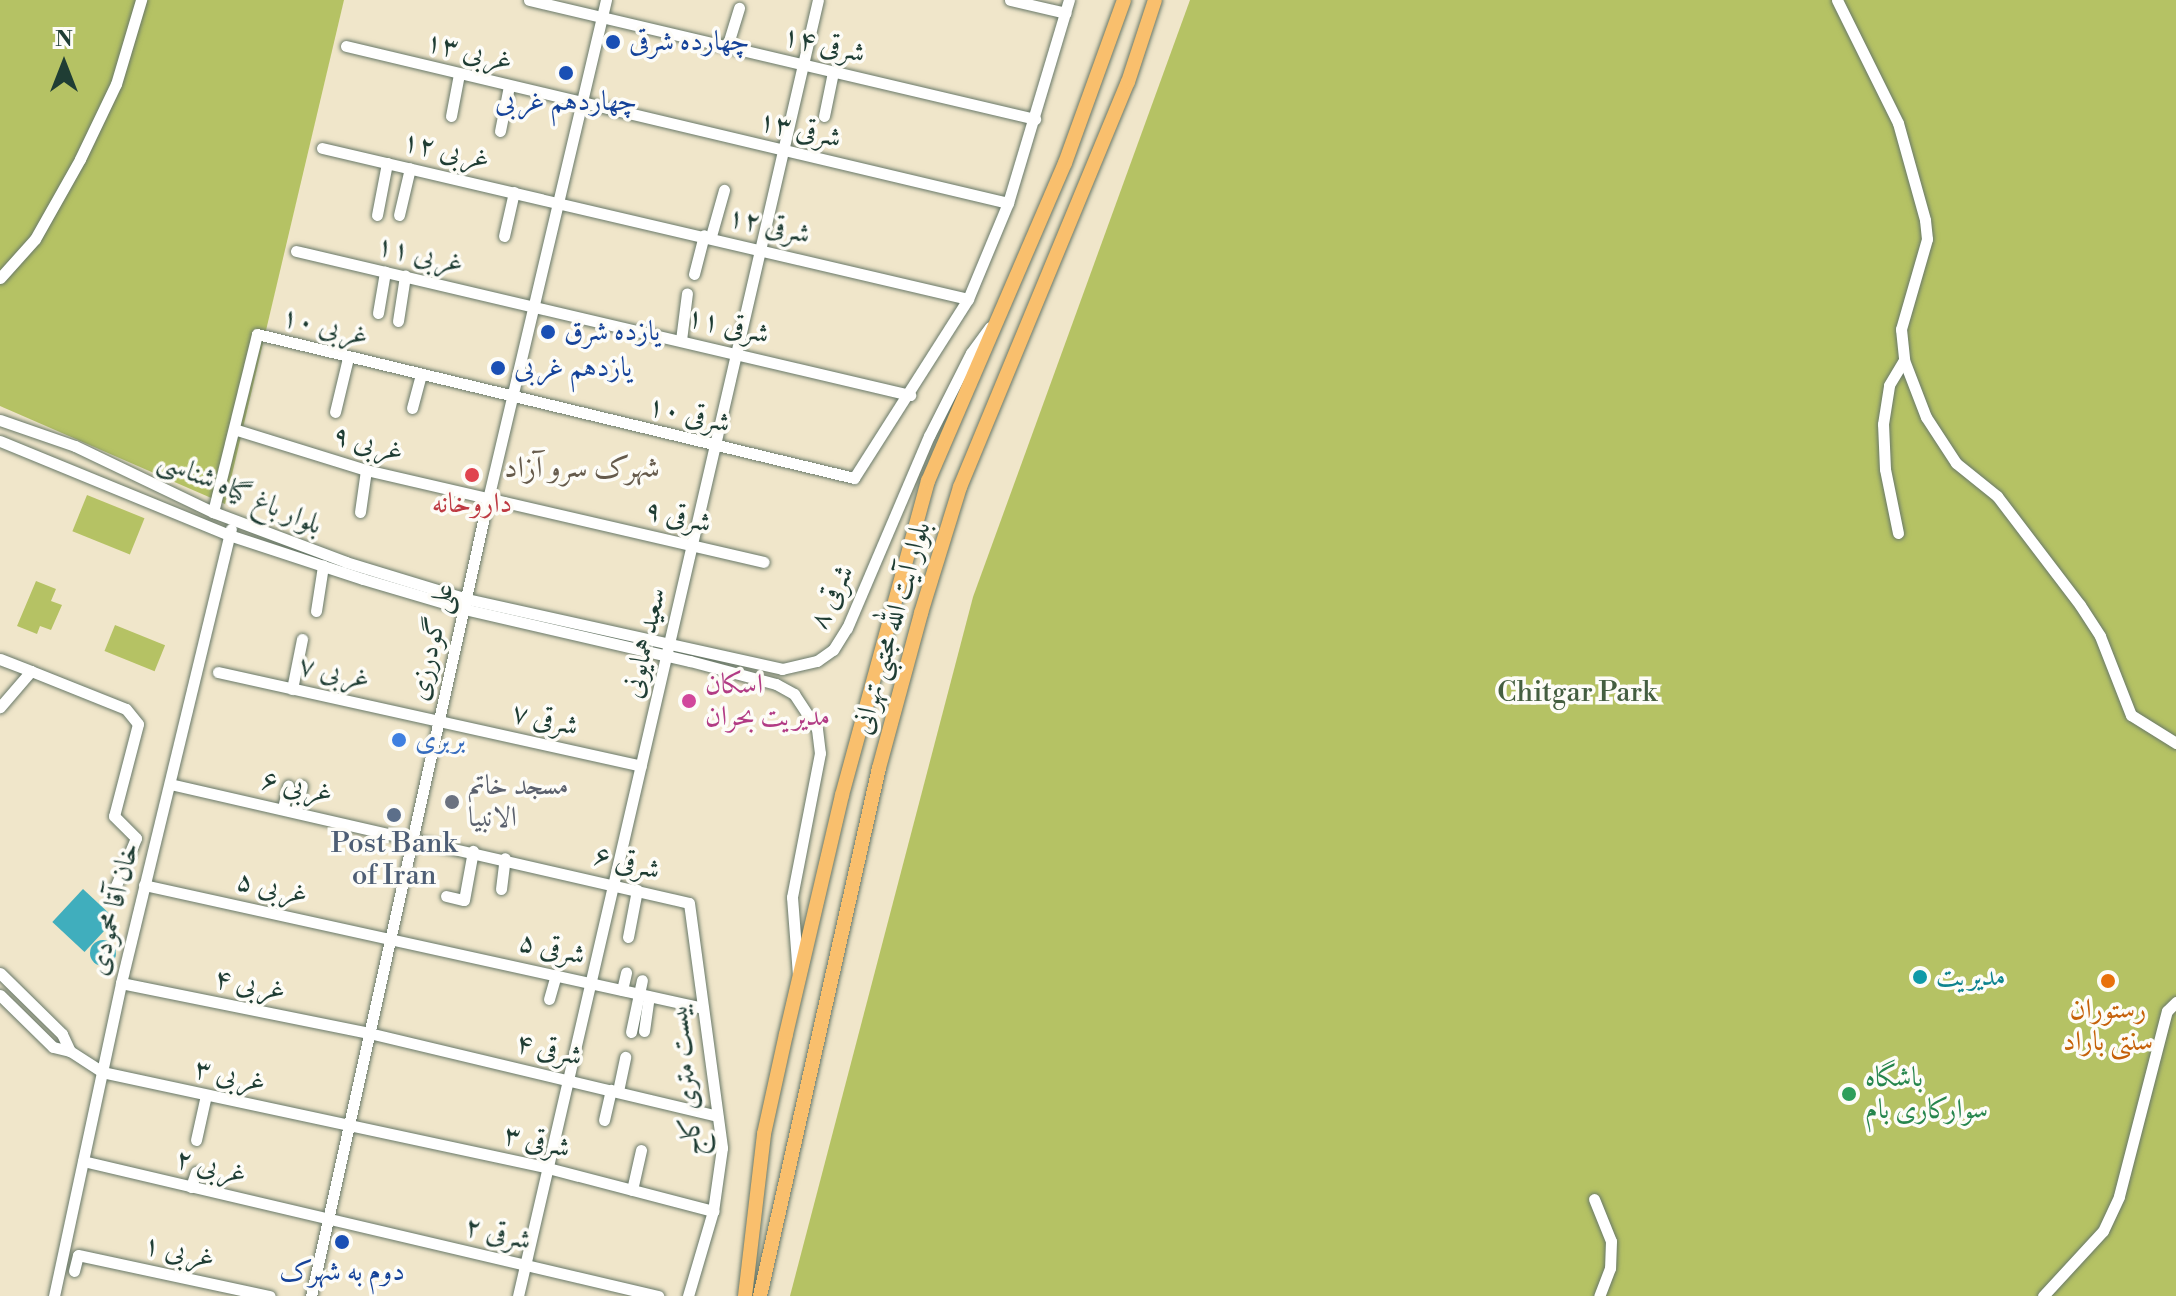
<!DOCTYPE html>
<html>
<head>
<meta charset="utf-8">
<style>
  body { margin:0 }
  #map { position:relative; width:2176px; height:1296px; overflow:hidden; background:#f0e6ca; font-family:"Libre Bodoni",Amiri,serif }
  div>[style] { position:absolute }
  .green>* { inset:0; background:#b5c264; transform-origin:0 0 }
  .water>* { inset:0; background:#40aebd; transform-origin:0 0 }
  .round { border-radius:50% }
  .roads { filter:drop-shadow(0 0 2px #687868) drop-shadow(0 0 2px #687868) }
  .minor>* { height:11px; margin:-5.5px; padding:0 5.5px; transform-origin:5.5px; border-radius:5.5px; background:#fff }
  .major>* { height:14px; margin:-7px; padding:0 7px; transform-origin:7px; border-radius:7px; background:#f9bf6d }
  .dots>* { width:22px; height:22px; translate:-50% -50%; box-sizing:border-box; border:4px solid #fdfcf7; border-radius:50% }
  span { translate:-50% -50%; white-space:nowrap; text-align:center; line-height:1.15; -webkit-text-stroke:7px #fdfcf7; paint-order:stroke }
  .transit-label { font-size:28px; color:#164399 }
  .left { translate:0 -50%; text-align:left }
  .street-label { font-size:28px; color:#1f3d34 }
  .health-label { font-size:28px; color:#be3a42 }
  .hotel-label { font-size:28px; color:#b23c85 }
  .park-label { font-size:28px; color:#445e40 }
  .shop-label { font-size:28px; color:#366cbe }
  .worship-label { font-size:28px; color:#5b616d }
  .service-label { font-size:28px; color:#4e5e75 }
  .culture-label { font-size:28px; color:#0d838f }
  .food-label { font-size:28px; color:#c56008 }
  .leisure-label { font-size:28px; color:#27864d }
  .neighbourhood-label { font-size:30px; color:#665b4c }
  .north { position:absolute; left:24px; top:24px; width:80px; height:80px; -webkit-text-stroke:6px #fdfcf7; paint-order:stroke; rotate:0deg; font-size:22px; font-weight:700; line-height:32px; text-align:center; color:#1f3d34 }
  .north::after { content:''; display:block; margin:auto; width:28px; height:36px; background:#1f3d34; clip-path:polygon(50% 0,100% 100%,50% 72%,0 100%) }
</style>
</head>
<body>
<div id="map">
  <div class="green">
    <div style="clip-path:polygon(0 0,344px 0,225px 504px,0 406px)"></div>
    <div style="clip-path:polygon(1190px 0,2176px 0,2176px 1296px,790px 1296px,973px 597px)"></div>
    <div style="left:87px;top:495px;width:62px;height:39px;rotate:22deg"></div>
    <div style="clip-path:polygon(36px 581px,56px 589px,51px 601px,62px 605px,51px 630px,40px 626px,37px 634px,17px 626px)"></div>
    <div style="left:115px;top:625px;width:54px;height:28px;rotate:22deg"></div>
  </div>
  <div class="water">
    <div style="left:83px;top:889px;width:44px;height:45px;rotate:43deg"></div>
    <div class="round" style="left:90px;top:940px;width:26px;height:26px"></div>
  </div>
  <div class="roads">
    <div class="minor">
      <div style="left:529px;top:0;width:520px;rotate:13.23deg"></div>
      <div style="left:1010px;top:0;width:57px;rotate:13.1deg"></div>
      <div style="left:1837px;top:0;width:137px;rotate:63.6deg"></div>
      <div style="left:1898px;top:123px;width:101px;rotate:74.4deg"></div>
      <div style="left:1925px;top:220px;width:19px;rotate:84deg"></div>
      <div style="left:1927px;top:239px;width:94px;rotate:106.1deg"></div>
      <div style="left:1901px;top:329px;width:31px;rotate:84deg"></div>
      <div style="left:1904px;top:360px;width:61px;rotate:68.9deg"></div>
      <div style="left:1926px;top:417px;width:55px;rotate:56.9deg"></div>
      <div style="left:1956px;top:463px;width:53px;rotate:38.8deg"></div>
      <div style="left:1997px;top:496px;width:137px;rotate:52.7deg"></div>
      <div style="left:2080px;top:605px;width:37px;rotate:57deg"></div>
      <div style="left:2100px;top:636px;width:85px;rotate:68.6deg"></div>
      <div style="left:2131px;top:715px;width:53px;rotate:31.9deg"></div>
      <div style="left:346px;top:46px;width:680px;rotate:13.34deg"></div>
      <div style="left:727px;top:47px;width:41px;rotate:-72.9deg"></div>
      <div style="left:451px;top:116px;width:43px;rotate:-79.2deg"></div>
      <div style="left:824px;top:116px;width:45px;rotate:-78.4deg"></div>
      <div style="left:500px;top:131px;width:46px;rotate:-78.7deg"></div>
      <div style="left:322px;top:148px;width:663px;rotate:13.16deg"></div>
      <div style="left:377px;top:215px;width:53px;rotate:-79.1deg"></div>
      <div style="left:399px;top:215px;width:48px;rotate:-76.8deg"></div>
      <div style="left:504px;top:236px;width:45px;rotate:-77.2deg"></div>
      <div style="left:711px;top:236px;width:48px;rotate:-74.2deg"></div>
      <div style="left:296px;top:251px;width:631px;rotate:13.2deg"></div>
      <div style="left:694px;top:274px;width:40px;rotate:-75.6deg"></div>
      <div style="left:0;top:278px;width:52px;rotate:-48.1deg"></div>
      <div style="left:35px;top:239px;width:92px;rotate:-60.6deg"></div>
      <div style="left:80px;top:159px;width:83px;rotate:-64.4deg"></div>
      <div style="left:116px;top:84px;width:88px;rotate:-73.4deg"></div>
      <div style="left:378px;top:313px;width:42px;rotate:-80.3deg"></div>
      <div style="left:398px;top:321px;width:46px;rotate:-81.2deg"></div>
      <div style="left:681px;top:340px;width:47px;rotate:-82.7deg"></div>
      <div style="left:412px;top:408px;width:34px;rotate:-75deg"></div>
      <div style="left:335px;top:412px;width:56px;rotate:-76.5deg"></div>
      <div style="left:0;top:420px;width:79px;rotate:19.1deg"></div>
      <div style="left:75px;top:446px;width:153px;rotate:25.6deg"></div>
      <div style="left:213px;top:512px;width:142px;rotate:20.6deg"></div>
      <div style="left:346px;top:562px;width:127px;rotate:17deg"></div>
      <div style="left:467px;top:599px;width:323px;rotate:12.5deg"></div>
      <div style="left:782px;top:669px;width:36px;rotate:-13deg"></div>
      <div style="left:817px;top:661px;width:19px;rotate:-35deg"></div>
      <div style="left:833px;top:650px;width:26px;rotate:-58deg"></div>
      <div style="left:847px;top:628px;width:209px;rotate:-66.9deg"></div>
      <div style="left:929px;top:436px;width:93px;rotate:-63.2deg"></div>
      <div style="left:971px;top:353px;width:32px;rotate:-54deg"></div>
      <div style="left:237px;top:430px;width:135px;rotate:17.2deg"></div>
      <div style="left:366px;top:470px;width:408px;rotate:13deg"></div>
      <div style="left:0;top:441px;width:248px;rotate:22.3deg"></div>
      <div style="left:229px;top:535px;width:141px;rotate:18.2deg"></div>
      <div style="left:363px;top:579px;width:105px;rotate:16.5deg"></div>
      <div style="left:464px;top:609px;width:232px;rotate:13deg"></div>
      <div style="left:690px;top:661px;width:89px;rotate:15deg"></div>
      <div style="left:776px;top:684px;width:21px;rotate:29deg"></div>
      <div style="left:794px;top:694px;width:42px;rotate:56.7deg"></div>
      <div style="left:817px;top:729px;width:24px;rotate:83deg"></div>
      <div style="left:820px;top:753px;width:147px;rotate:101deg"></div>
      <div style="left:792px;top:897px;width:78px;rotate:85.6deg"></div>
      <div style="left:213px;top:512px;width:183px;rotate:-76.1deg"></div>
      <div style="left:257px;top:334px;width:614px;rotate:13.56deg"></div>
      <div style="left:854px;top:478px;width:212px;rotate:-57.5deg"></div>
      <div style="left:968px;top:299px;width:104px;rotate:-67.4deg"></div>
      <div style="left:1008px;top:203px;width:212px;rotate:-73.3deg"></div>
      <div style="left:360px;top:512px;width:42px;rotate:-81.9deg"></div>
      <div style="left:1898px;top:533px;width:65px;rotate:-101.5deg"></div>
      <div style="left:1885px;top:469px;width:45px;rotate:-92.5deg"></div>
      <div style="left:1883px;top:424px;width:39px;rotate:-81deg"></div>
      <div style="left:1889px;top:385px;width:29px;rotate:-59deg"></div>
      <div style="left:316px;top:611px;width:46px;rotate:-81.2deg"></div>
      <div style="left:0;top:659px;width:33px;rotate:21deg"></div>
      <div style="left:31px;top:671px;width:48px;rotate:130.7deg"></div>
      <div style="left:31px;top:671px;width:102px;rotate:21.8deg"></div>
      <div style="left:126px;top:709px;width:19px;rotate:51deg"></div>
      <div style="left:138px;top:724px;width:95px;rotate:104.6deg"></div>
      <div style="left:114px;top:816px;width:31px;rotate:45deg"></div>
      <div style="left:136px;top:838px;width:62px;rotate:112.8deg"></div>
      <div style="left:218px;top:672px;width:433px;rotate:12.5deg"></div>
      <div style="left:292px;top:689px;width:51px;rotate:-78.7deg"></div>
      <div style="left:170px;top:784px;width:532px;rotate:12.91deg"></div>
      <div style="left:689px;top:903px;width:247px;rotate:82.3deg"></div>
      <div style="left:722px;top:1148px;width:64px;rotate:98.1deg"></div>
      <div style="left:713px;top:1211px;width:89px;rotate:106.4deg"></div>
      <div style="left:283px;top:808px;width:23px;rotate:-77deg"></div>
      <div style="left:296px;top:811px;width:26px;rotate:-77deg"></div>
      <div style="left:144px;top:885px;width:572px;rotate:12.41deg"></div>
      <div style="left:501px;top:889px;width:31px;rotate:-83deg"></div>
      <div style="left:446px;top:896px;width:18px;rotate:13deg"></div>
      <div style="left:464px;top:900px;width:50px;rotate:-79.6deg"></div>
      <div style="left:628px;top:937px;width:48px;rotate:-79.2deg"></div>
      <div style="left:0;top:973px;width:87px;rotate:44.5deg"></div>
      <div style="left:62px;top:1034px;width:19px;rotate:65deg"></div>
      <div style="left:121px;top:983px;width:253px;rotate:11.4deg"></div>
      <div style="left:369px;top:1033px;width:358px;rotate:13.4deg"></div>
      <div style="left:622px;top:990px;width:18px;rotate:-77deg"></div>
      <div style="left:0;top:995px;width:74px;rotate:44.5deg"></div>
      <div style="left:53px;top:1047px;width:17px;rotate:13deg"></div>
      <div style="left:70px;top:1051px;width:38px;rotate:33deg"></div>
      <div style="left:102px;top:1072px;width:456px;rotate:12.1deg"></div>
      <div style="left:548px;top:1168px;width:171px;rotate:14.6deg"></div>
      <div style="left:549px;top:999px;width:25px;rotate:-74deg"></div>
      <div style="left:644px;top:1031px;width:35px;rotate:-82deg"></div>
      <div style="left:631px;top:1032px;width:53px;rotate:-78.1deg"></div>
      <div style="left:618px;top:1091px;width:35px;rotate:-78deg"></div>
      <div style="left:604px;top:1120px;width:31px;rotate:-77deg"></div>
      <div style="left:196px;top:1140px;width:46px;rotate:-77.5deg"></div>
      <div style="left:83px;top:1161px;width:591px;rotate:13.21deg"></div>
      <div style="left:191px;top:1187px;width:16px;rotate:-72deg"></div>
      <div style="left:632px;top:1190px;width:41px;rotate:-77.3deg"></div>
      <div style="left:1594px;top:1199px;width:45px;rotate:68deg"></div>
      <div style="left:1611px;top:1241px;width:27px;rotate:92deg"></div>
      <div style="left:1610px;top:1268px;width:30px;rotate:111deg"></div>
      <div style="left:74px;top:1271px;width:16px;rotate:-76deg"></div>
      <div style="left:78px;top:1255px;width:196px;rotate:12.1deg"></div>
      <div style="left:54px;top:1296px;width:320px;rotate:-77.9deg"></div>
      <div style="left:121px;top:983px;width:467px;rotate:-76.4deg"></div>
      <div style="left:311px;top:1296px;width:816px;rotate:-77.48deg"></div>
      <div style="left:488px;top:499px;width:513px;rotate:-76.7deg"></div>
      <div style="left:518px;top:1296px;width:1330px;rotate:-76.97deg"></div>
      <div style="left:2043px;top:1296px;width:88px;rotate:-47.3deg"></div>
      <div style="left:2103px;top:1231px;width:38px;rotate:-65deg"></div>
      <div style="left:2119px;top:1196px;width:191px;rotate:-75.5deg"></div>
      <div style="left:2167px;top:1011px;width:13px;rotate:-45deg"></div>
    </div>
    <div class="major">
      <div style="left:745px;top:1296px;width:163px;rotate:-83.3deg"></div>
      <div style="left:764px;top:1134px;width:102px;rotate:-77.6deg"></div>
      <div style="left:786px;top:1034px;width:245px;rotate:-76.8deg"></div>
      <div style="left:842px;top:795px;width:326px;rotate:-74.7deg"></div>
      <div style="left:928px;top:481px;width:346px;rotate:-66.7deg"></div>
      <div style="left:1065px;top:163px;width:173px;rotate:-70.1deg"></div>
      <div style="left:760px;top:1296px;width:541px;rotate:-77.3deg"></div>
      <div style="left:879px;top:768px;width:161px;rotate:-74.8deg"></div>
      <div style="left:921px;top:613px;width:132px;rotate:-72.8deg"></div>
      <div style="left:960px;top:487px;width:438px;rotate:-67.5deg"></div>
      <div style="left:1128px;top:82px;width:86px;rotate:-71.8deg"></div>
    </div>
  </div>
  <div class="dots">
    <div style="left:613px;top:42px;background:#1a4fb4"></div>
    <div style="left:566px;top:73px;background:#1a4fb4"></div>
    <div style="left:548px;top:332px;background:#1a4fb4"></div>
    <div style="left:498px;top:368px;background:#1a4fb4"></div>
    <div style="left:472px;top:475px;background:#e0444e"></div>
    <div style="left:689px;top:701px;background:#d1479c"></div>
    <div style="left:399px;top:740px;background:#3f7fe0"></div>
    <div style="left:452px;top:802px;background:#6b7280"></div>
    <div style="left:394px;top:815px;background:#5c6f8a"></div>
    <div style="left:1920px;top:977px;background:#0f9aa8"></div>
    <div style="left:2108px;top:981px;background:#e8710a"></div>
    <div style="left:1849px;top:1094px;background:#2e9e5b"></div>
    <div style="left:342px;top:1242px;background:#1a4fb4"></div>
  </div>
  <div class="transit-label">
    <span class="left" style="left:629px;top:42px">چهارده شرقی</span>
    <span style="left:566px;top:102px">چهاردهم غربی</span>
    <span class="left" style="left:564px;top:332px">یازده شرق</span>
    <span class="left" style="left:514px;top:368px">یازدهم غربی</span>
    <span style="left:342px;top:1272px">دوم به شهرک</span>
  </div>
  <div class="street-label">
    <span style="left:824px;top:45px;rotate:13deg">۱۴ شرقی</span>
    <span style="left:469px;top:52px;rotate:14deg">۱۳ غربی</span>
    <span style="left:800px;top:130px;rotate:13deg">۱۳ شرقی</span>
    <span style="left:446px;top:151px;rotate:13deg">۱۲ غربی</span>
    <span style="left:769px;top:226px;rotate:13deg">۱۲ شرقی</span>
    <span style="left:420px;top:255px;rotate:13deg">۱۱ غربی</span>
    <span style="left:728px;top:326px;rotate:13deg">۱۱ شرقی</span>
    <span style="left:325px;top:327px;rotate:14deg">۱۰ غربی</span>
    <span style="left:689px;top:415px;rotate:13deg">۱۰ شرقی</span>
    <span style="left:368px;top:444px;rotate:15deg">۹ غربی</span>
    <span style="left:240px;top:493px;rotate:23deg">بلوار باغ گیاه شناسی</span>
    <span style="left:678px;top:517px;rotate:13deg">۹ شرقی</span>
    <span style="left:832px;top:597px;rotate:-64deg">۸ شرقی</span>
    <span style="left:892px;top:628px;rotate:-74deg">بلوار آیت الله مجتبی تهرانی</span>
    <span style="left:432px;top:642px;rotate:-77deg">علی گودرزی</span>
    <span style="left:645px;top:643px;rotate:-77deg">سعید همایونی</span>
    <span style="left:334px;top:673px;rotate:12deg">۷ غربی</span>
    <span style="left:545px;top:720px;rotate:13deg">۷ شرقی</span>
    <span style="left:297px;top:787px;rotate:12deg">۶ غربی</span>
    <span style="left:627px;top:863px;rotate:14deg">۶ شرقی</span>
    <span style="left:272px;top:888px;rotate:12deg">۵ غربی</span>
    <span style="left:114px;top:909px;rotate:-76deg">خان آقا محمودی</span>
    <span style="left:552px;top:949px;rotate:13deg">۵ شرقی</span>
    <span style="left:250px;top:985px;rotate:11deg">۴ غربی</span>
    <span style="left:549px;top:1050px;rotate:13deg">۴ شرقی</span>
    <span style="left:230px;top:1076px;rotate:12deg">۳ غربی</span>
    <span style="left:686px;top:1080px;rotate:-96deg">بیست متری کاج</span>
    <span style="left:537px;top:1142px;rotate:13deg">۳ شرقی</span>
    <span style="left:211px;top:1167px;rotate:14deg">۲ غربی</span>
    <span style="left:498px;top:1234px;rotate:13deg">۲ شرقی</span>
    <span style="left:179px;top:1252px;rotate:12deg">۱ غربی</span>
  </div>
  <div class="health-label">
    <span style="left:472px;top:504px">داروخانه</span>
  </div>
  <div class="hotel-label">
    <span class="left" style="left:705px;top:701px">اسکان<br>مدیریت بحران</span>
  </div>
  <div class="park-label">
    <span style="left:1577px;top:693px">Chitgar Park</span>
  </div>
  <div class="shop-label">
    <span class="left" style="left:415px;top:740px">بربری</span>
  </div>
  <div class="worship-label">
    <span class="left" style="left:468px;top:802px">مسجد خاتم<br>الانبیا</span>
  </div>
  <div class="service-label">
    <span style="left:394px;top:860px">Post Bank<br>of Iran</span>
  </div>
  <div class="culture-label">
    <span class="left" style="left:1936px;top:977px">مدیریت</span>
  </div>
  <div class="food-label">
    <span style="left:2108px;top:1026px">رستوران<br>سنتی باراد</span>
  </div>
  <div class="leisure-label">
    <span class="left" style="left:1865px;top:1094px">باشگاه<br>سوارکاری بام</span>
  </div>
  <div class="neighbourhood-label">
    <span style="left:582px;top:468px">شهرک سرو آزاد</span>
  </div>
  <div class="north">N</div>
</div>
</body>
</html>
